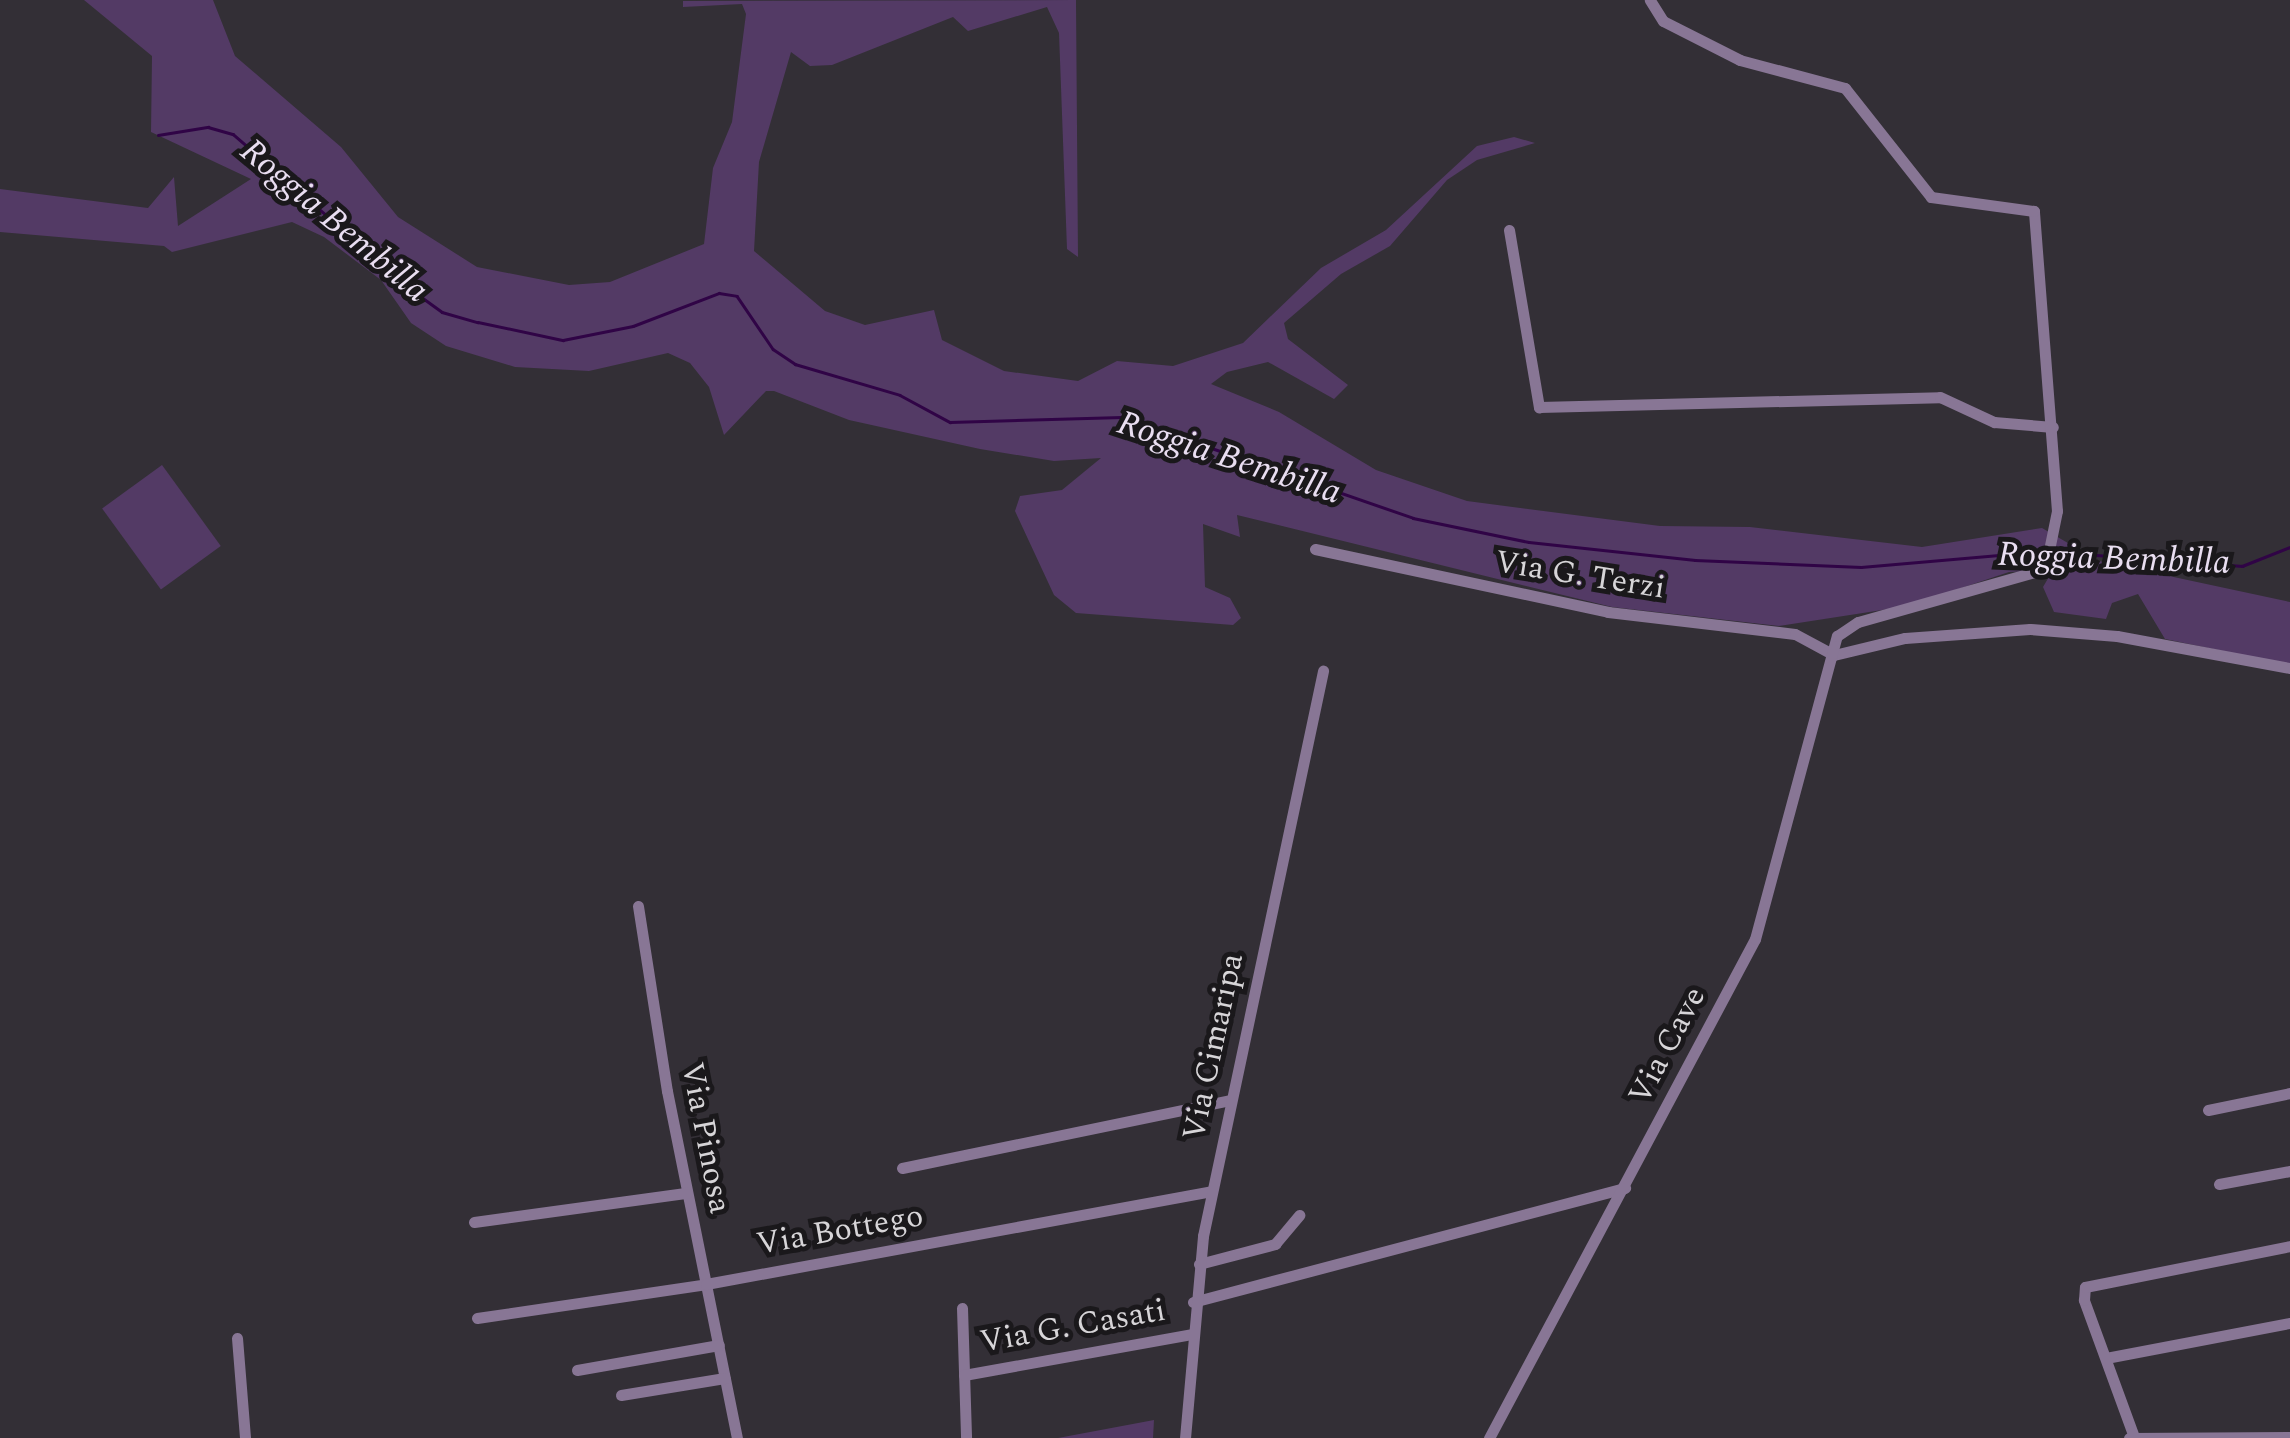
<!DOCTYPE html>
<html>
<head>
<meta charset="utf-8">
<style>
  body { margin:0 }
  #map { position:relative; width:2290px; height:1438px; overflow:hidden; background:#332f36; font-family:Spectral,serif }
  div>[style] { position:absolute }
  .green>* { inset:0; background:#533a65; transform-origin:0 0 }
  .stream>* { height:2.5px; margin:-1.25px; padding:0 1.25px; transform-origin:1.25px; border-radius:1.25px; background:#300446 }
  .minor>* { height:11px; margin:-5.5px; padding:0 5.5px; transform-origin:5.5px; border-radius:5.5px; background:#887695 }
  span { translate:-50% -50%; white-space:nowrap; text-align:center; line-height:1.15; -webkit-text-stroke:10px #1a181b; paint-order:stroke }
  .street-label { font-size:32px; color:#d7d5d8 }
  .water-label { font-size:35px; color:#e9def1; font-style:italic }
</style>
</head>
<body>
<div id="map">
  <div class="green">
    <div style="clip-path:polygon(84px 0,213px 0,235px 56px,341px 147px,398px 217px,477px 267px,569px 285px,610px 282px,704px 244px,713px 168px,732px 122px,746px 14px,742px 4px,683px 7px,683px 1px,1076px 0,1078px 257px,1067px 249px,1059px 33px,1047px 7px,968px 31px,953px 17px,832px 65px,810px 66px,791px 52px,759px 162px,754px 251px,825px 311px,865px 325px,934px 310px,942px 340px,1004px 371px,1078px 381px,1117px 361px,1173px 366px,1243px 343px,1321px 268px,1386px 230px,1477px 146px,1514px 137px,1535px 143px,1477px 160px,1447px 180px,1390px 246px,1341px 274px,1284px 323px,1288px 339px,1348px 385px,1334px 399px,1268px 362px,1227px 372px,1211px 384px,1279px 412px,1376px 470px,1467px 501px,1660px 526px,1750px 527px,1922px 547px,2042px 528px,2099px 561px,2290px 602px,2290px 665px,2165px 639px,2138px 594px,2112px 603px,2106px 619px,2054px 612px,2043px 587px,2053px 570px,2009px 572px,1908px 606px,1779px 626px,1612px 607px,1237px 515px,1240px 537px,1203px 524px,1205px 587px,1230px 598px,1241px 618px,1233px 625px,1076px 613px,1054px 595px,1015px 511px,1020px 496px,1062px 490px,1101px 458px,1054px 461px,980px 449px,849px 420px,774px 391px,766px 391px,724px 435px,709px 387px,690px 363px,668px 353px,589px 371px,515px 367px,446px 346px,411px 323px,381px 280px,324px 237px,292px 222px,172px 252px,164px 246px,0 232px,0 189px,148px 208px,174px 177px,178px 226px,251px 179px,151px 132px,152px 56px)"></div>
    <div style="left:162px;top:465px;width:100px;height:74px;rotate:54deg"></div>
    <div style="clip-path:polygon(1154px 1420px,1153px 1438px,1058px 1438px)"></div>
  </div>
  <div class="stream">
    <div style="left:158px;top:135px;width:51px;rotate:-9.1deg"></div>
    <div style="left:208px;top:127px;width:26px;rotate:16deg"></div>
    <div style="left:233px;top:134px;width:242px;rotate:41deg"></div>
    <div style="left:416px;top:293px;width:32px;rotate:36deg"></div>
    <div style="left:442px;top:312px;width:37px;rotate:16deg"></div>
    <div style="left:478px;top:322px;width:87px;rotate:12deg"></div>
    <div style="left:563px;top:340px;width:71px;rotate:-11.3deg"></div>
    <div style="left:633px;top:326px;width:92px;rotate:-21deg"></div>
    <div style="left:719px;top:293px;width:18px;rotate:9deg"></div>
    <div style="left:737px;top:296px;width:64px;rotate:55.8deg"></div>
    <div style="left:773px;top:349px;width:27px;rotate:34deg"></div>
    <div style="left:795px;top:364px;width:109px;rotate:16.4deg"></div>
    <div style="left:900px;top:395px;width:57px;rotate:28.4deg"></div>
    <div style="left:950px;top:422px;width:172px;rotate:-1.7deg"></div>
    <div style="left:1122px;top:417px;width:308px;rotate:19.1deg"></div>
    <div style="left:1413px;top:518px;width:118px;rotate:11.7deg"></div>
    <div style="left:1529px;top:542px;width:167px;rotate:6.2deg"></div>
    <div style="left:1695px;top:560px;width:166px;rotate:2.4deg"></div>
    <div style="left:1861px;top:567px;width:183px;rotate:-5deg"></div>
    <div style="left:2056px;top:552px;width:187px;rotate:4.3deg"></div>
    <div style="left:2242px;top:566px;width:52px;rotate:-21.6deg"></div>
  </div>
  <div class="minor">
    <div style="left:1509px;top:230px;width:180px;rotate:80.4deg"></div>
    <div style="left:1539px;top:407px;width:401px;rotate:-1.4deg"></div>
    <div style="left:1940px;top:397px;width:60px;rotate:24.8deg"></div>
    <div style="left:1994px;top:422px;width:59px;rotate:4.8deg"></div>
    <div style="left:1315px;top:549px;width:300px;rotate:12.1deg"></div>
    <div style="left:1608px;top:612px;width:188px;rotate:6.7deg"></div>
    <div style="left:1795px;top:634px;width:44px;rotate:28.3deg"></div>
    <div style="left:1834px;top:655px;width:73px;rotate:-13.5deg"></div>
    <div style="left:1905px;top:638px;width:125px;rotate:-4.1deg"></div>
    <div style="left:2030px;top:629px;width:87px;rotate:4.6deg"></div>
    <div style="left:2117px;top:636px;width:176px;rotate:10.5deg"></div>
    <div style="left:638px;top:906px;width:187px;rotate:81.1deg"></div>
    <div style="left:667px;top:1091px;width:354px;rotate:78.6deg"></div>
    <div style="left:2208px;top:1110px;width:84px;rotate:-11.7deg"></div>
    <div style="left:902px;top:1168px;width:336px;rotate:-11.7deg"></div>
    <div style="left:2219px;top:1184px;width:72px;rotate:-10.4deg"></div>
    <div style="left:474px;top:1222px;width:215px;rotate:-7.8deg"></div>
    <div style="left:1199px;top:1264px;width:79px;rotate:-14.7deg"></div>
    <div style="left:1275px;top:1244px;width:38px;rotate:-50deg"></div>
    <div style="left:1193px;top:1302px;width:447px;rotate:-14.8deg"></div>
    <div style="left:962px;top:1308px;width:130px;rotate:88.2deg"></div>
    <div style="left:477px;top:1318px;width:232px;rotate:-8.4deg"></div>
    <div style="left:706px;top:1284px;width:514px;rotate:-10.41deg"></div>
    <div style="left:237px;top:1338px;width:100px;rotate:85.4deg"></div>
    <div style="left:2106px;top:1358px;width:187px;rotate:-10.8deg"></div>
    <div style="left:577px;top:1370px;width:144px;rotate:-10deg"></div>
    <div style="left:964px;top:1375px;width:231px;rotate:-10.2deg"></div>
    <div style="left:621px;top:1395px;width:105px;rotate:-9.3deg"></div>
    <div style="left:2134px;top:1437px;width:146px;rotate:-110.1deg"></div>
    <div style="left:2084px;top:1300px;width:13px;rotate:-86deg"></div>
    <div style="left:2085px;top:1287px;width:209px;rotate:-11.3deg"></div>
    <div style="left:1185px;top:1438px;width:203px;rotate:-84.9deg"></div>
    <div style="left:1203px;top:1236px;width:578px;rotate:-78.01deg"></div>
    <div style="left:1489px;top:1438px;width:565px;rotate:-61.94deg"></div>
    <div style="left:1755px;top:939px;width:314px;rotate:-74.9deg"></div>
    <div style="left:1837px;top:636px;width:25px;rotate:-34deg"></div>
    <div style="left:1858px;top:622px;width:187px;rotate:-15.8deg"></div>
    <div style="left:2038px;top:571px;width:14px;rotate:-51deg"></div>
    <div style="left:2047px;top:560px;width:50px;rotate:-78.5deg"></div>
    <div style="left:2057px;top:511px;width:301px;rotate:-94.4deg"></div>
    <div style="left:2034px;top:211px;width:104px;rotate:-172.3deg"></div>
    <div style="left:1931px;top:197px;width:139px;rotate:-128.3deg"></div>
    <div style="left:1845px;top:88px;width:109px;rotate:-165.1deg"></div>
    <div style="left:1740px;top:60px;width:86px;rotate:-153.1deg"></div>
    <div style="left:1663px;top:21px;width:25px;rotate:-122deg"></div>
    <div style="left:2129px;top:1438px;width:161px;rotate:-0.4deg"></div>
  </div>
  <div class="street-label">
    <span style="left:1580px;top:576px;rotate:9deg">Via G. Terzi</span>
    <span style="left:1668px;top:1046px;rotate:-62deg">Via Cave</span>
    <span style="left:1214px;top:1047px;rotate:-78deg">Via Cimaripa</span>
    <span style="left:705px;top:1138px;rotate:79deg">Via Pinosa</span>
    <span style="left:840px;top:1231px;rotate:-10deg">Via Bottego</span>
    <span style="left:1073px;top:1327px;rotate:-10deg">Via G. Casati</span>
  </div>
  <div class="water-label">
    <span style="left:334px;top:221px;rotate:40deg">Roggia Bembilla</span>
    <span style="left:1229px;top:458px;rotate:18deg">Roggia Bembilla</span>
    <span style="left:2114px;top:559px;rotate:2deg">Roggia Bembilla</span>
  </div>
</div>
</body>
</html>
